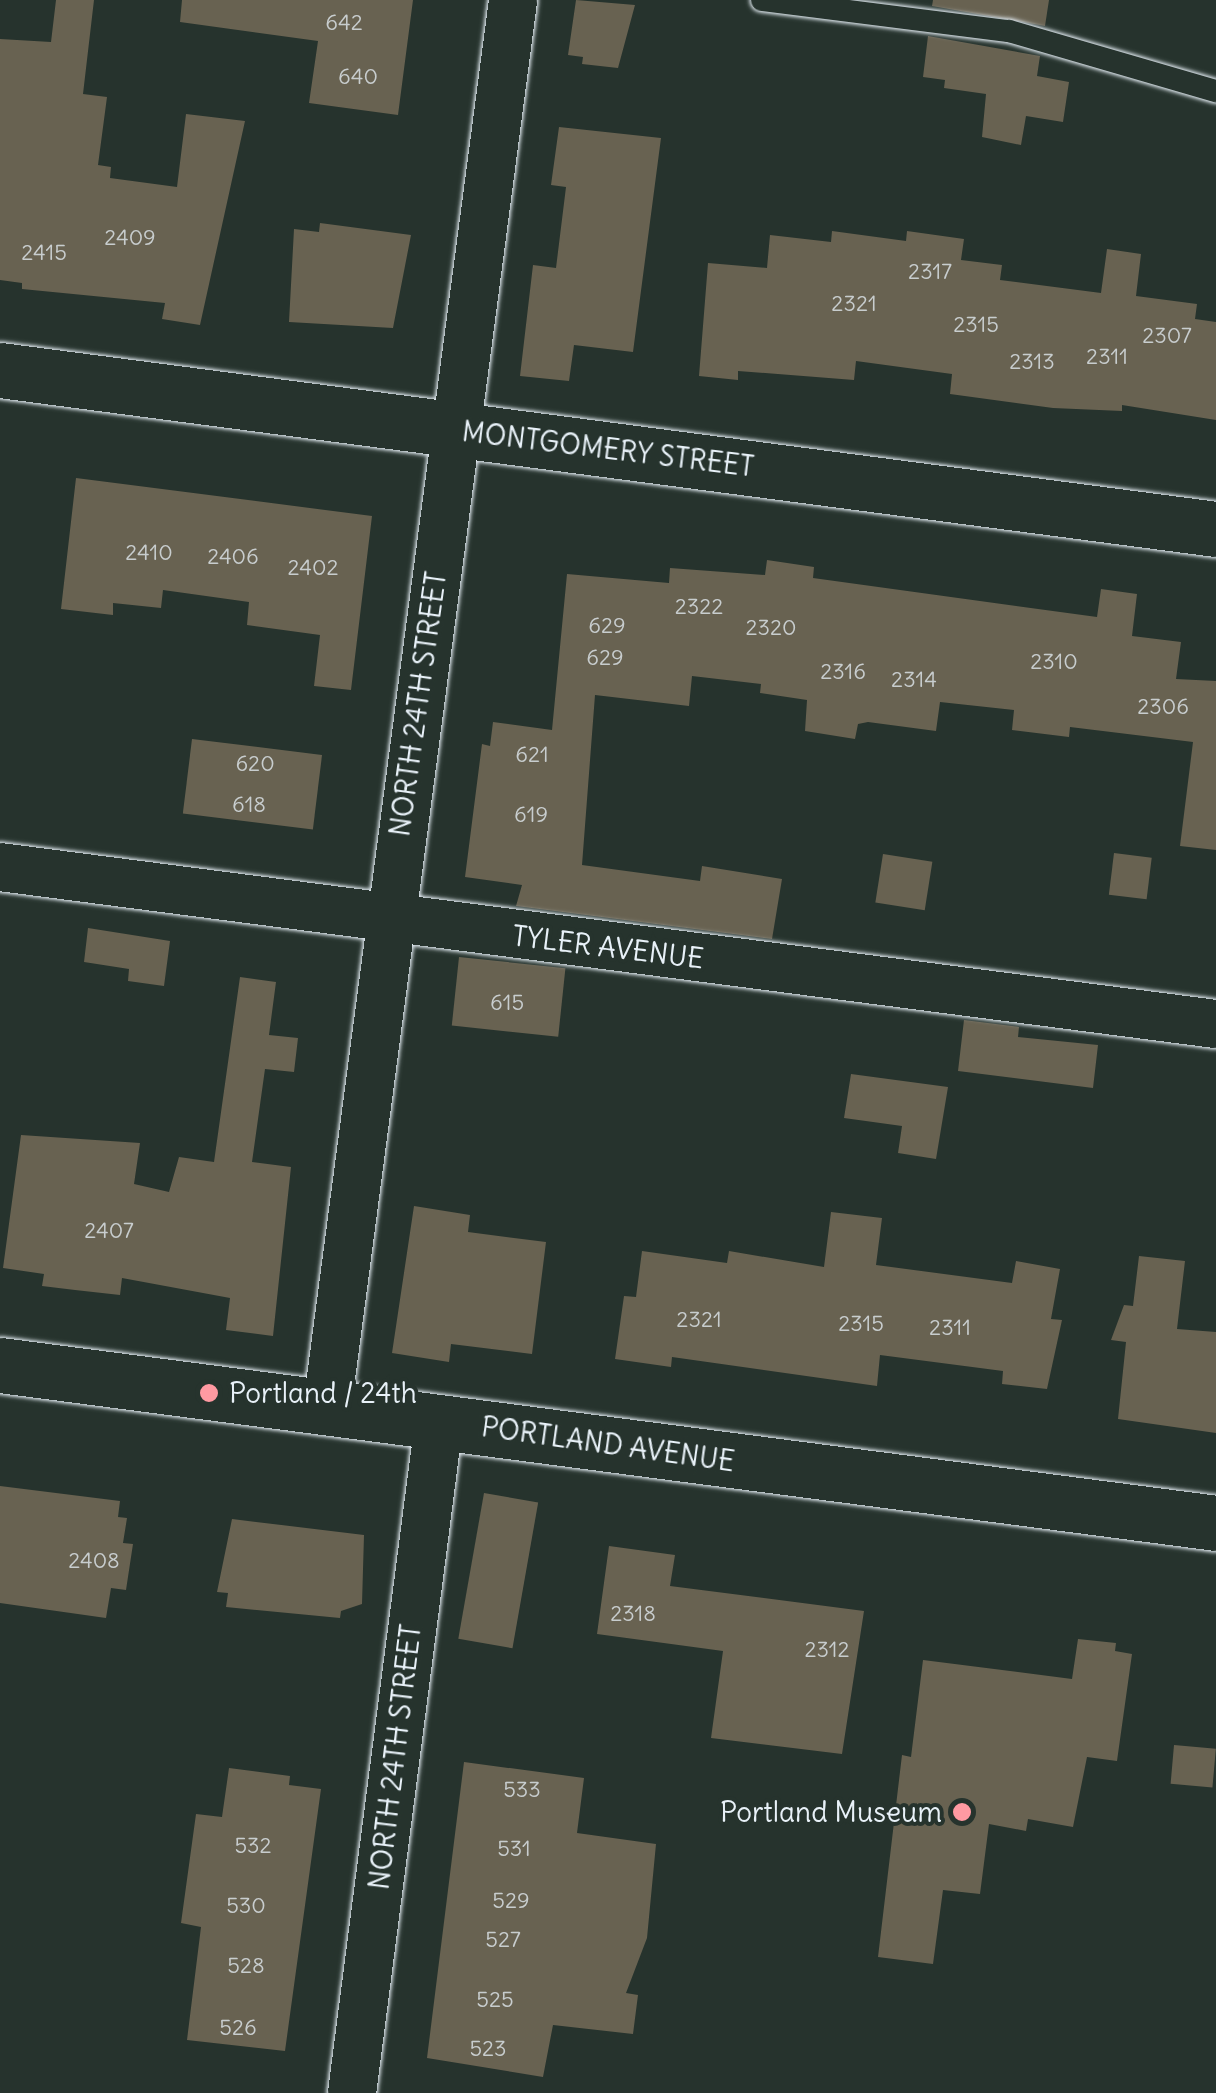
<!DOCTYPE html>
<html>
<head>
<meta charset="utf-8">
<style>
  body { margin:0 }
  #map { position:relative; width:1216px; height:2093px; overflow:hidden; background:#26332d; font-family:Delius,sans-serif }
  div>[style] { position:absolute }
  .building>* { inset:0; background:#686251; transform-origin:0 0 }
  .roads { filter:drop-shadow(0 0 2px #e8f1f8) drop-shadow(0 0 2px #e8f1f8) }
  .service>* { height:22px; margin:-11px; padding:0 11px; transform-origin:11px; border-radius:11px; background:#26332d }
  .minor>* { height:48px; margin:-24px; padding:0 24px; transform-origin:24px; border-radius:24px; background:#26332d }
  .tertiary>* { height:55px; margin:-27.5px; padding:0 27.5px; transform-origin:27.5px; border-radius:27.5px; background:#26332d }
  .dots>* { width:28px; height:28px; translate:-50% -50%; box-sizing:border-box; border:5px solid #26332d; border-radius:50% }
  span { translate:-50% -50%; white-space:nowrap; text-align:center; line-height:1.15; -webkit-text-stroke:8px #26332d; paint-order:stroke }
  .number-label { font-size:22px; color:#c8cdce }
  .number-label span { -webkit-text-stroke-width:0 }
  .street-label { font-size:28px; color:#e8f1f8 }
  .poi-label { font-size:28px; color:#e8f1f8 }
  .left { translate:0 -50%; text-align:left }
  .right { translate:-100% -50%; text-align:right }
</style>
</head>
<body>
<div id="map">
  <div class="building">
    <div style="clip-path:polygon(56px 0,94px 0,83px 94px,107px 97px,98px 165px,111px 167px,110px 178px,177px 187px,186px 114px,245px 121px,200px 325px,162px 319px,165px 303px,22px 289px,22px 283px,0 280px,0 39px,51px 42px)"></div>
    <div style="clip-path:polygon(182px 0,413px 0,398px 115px,309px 103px,318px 41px,180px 22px)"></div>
    <div style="clip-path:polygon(576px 0,635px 5px,618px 68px,582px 64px,583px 57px,568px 55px)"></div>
    <div style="clip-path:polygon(933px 0,1049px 0,1045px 26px,932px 6px)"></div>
    <div style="clip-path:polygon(928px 36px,1040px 56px,1037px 76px,1069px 82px,1063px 122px,1026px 116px,1021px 145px,982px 137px,986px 94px,944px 88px,945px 80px,923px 77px)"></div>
    <div style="clip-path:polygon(559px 127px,661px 138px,633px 352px,574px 345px,569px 381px,520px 376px,533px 265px,556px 268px,566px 187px,551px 185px)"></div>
    <div style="clip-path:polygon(320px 223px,411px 235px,393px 328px,289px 322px,294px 229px,319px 232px)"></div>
    <div style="clip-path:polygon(832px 231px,906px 241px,907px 231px,964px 239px,961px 260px,1002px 265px,1000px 280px,1101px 293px,1107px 249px,1141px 254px,1136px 296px,1197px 304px,1195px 319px,1216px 322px,1216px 420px,1122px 405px,1122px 411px,1053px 408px,950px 394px,952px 374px,856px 361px,854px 380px,738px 371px,738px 380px,699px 376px,708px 263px,767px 268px,770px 235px,831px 242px)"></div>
    <div style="clip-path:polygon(76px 478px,372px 516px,351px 690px,314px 686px,320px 635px,247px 625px,249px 602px,163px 590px,161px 608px,113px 603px,113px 615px,61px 609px)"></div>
    <div style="clip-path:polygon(767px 560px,814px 567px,813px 578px,1097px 617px,1101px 589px,1137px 594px,1132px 636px,1181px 642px,1176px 679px,1216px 681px,1216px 850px,1180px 846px,1193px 742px,1070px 727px,1069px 737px,1012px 730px,1014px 710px,940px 702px,936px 731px,868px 722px,858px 724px,855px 739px,805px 731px,807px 700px,760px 693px,761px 684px,692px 676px,689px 706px,595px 695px,582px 865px,700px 881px,702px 866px,782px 879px,772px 939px,516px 906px,522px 885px,465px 877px,482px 744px,490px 746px,493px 722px,552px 730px,567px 574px,669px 583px,670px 568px,765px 575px)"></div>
    <div style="left:192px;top:739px;width:131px;height:75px;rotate:7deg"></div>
    <div style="left:1114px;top:853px;width:38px;height:42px;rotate:7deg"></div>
    <div style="left:883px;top:854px;width:50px;height:49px;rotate:9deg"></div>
    <div style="clip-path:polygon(88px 928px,170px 941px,164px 986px,128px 981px,129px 969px,84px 962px)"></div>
    <div style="left:459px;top:957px;width:107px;height:69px;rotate:6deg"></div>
    <div style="clip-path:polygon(240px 977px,276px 982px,269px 1035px,298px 1038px,294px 1072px,265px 1069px,252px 1162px,291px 1167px,273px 1336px,226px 1330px,230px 1298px,122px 1278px,120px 1295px,75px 1290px,42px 1286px,44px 1274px,3px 1268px,21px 1135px,140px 1143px,134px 1184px,169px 1192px,179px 1157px,214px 1162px)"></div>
    <div style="clip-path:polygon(964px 1020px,1019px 1027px,1018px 1037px,1098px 1045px,1093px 1088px,958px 1071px)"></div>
    <div style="clip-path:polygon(851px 1074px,948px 1087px,936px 1159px,898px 1153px,902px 1126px,844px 1118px)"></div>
    <div style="clip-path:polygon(414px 1206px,470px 1215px,468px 1232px,546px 1242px,532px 1354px,451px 1344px,449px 1362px,392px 1353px)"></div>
    <div style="clip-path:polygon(831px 1212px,882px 1218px,876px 1265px,1012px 1283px,1016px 1261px,1060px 1269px,1051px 1319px,1062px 1320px,1047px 1389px,1002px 1384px,1003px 1371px,880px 1355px,877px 1386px,672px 1357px,671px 1367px,615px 1359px,624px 1296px,636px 1297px,642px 1251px,727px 1263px,729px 1251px,824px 1267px)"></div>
    <div style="clip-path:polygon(1139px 1256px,1185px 1261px,1177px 1329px,1216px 1332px,1216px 1433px,1118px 1419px,1126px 1342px,1111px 1340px,1124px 1305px,1133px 1306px)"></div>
    <div style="clip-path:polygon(0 1486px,120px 1501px,118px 1517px,127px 1518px,123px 1543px,133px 1544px,126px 1590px,111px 1588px,106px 1618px,0 1603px)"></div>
    <div style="left:484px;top:1493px;width:55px;height:148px;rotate:10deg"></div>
    <div style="clip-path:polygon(232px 1519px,364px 1535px,362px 1604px,341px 1611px,340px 1618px,226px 1607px,228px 1593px,217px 1592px)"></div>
    <div style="clip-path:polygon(609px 1546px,675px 1555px,670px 1586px,864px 1611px,842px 1754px,711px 1738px,723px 1651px,597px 1634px)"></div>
    <div style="clip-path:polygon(1078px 1639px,1116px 1643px,1115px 1651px,1132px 1654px,1117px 1761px,1087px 1757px,1073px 1827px,1028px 1819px,1026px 1831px,989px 1824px,980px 1894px,943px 1890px,933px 1964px,878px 1957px,902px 1755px,911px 1757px,923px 1660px,1072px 1679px)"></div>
    <div style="left:1174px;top:1745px;width:42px;height:39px;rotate:5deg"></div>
    <div style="clip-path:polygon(464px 1762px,584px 1778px,577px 1833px,656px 1844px,647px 1938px,626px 1993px,638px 1995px,633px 2034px,553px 2025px,543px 2077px,427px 2058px)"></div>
    <div style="clip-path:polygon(229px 1768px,290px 1776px,289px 1785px,321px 1789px,285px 2051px,187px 2040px,201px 1927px,181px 1923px,196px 1814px,222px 1817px)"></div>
  </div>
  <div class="roads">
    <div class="service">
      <div style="left:762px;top:0;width:249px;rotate:7.2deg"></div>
      <div style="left:1009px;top:31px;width:216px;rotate:16.2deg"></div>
    </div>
    <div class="minor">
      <div style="left:0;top:867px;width:1226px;rotate:7.36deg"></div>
      <div style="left:327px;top:1408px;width:1420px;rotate:-82.47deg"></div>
      <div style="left:352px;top:2093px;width:677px;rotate:-82.61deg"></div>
    </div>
    <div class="tertiary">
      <div style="left:0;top:370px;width:1226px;rotate:7.45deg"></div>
      <div style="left:0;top:1365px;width:1226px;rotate:7.4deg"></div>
    </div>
  </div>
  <div class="dots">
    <div style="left:209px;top:1393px;background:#ff9aa2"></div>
    <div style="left:962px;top:1812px;background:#ff9aa2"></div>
  </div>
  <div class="number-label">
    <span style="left:344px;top:23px">642</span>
    <span style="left:358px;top:77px">640</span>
    <span style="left:130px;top:238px">2409</span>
    <span style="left:44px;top:253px">2415</span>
    <span style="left:930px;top:272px">2317</span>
    <span style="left:854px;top:304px">2321</span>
    <span style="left:976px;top:325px">2315</span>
    <span style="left:1167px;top:336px">2307</span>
    <span style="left:1107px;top:357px">2311</span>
    <span style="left:1032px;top:362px">2313</span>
    <span style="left:149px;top:553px">2410</span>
    <span style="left:233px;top:557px">2406</span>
    <span style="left:313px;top:568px">2402</span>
    <span style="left:699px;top:607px">2322</span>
    <span style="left:607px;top:626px">629</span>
    <span style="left:771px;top:628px">2320</span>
    <span style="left:605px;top:658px">629</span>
    <span style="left:1054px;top:662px">2310</span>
    <span style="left:843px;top:672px">2316</span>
    <span style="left:914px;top:680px">2314</span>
    <span style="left:1163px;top:707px">2306</span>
    <span style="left:532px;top:755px">621</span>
    <span style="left:255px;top:764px">620</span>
    <span style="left:249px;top:805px">618</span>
    <span style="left:531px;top:815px">619</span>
    <span style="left:507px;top:1003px">615</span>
    <span style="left:109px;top:1231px">2407</span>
    <span style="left:699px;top:1320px">2321</span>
    <span style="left:861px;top:1324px">2315</span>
    <span style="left:950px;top:1328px">2311</span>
    <span style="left:94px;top:1561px">2408</span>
    <span style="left:633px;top:1614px">2318</span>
    <span style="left:827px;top:1650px">2312</span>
    <span style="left:522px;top:1790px">533</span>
    <span style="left:253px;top:1846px">532</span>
    <span style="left:514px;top:1849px">531</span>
    <span style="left:511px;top:1901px">529</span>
    <span style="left:246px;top:1906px">530</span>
    <span style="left:503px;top:1940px">527</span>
    <span style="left:246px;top:1966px">528</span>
    <span style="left:495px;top:2000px">525</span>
    <span style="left:238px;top:2028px">526</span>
    <span style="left:488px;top:2049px">523</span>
  </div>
  <div class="street-label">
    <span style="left:608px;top:449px;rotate:7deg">MONTGOMERY STREET</span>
    <span style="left:418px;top:704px;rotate:-82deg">NORTH 24TH STREET</span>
    <span style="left:608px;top:947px;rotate:7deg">TYLER AVENUE</span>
    <span style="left:608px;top:1444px;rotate:8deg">PORTLAND AVENUE</span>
    <span style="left:395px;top:1757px;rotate:-83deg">NORTH 24TH STREET</span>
  </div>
  <div class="poi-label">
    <span class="left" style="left:229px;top:1393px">Portland / 24th</span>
    <span class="right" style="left:942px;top:1812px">Portland Museum</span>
  </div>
</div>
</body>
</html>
